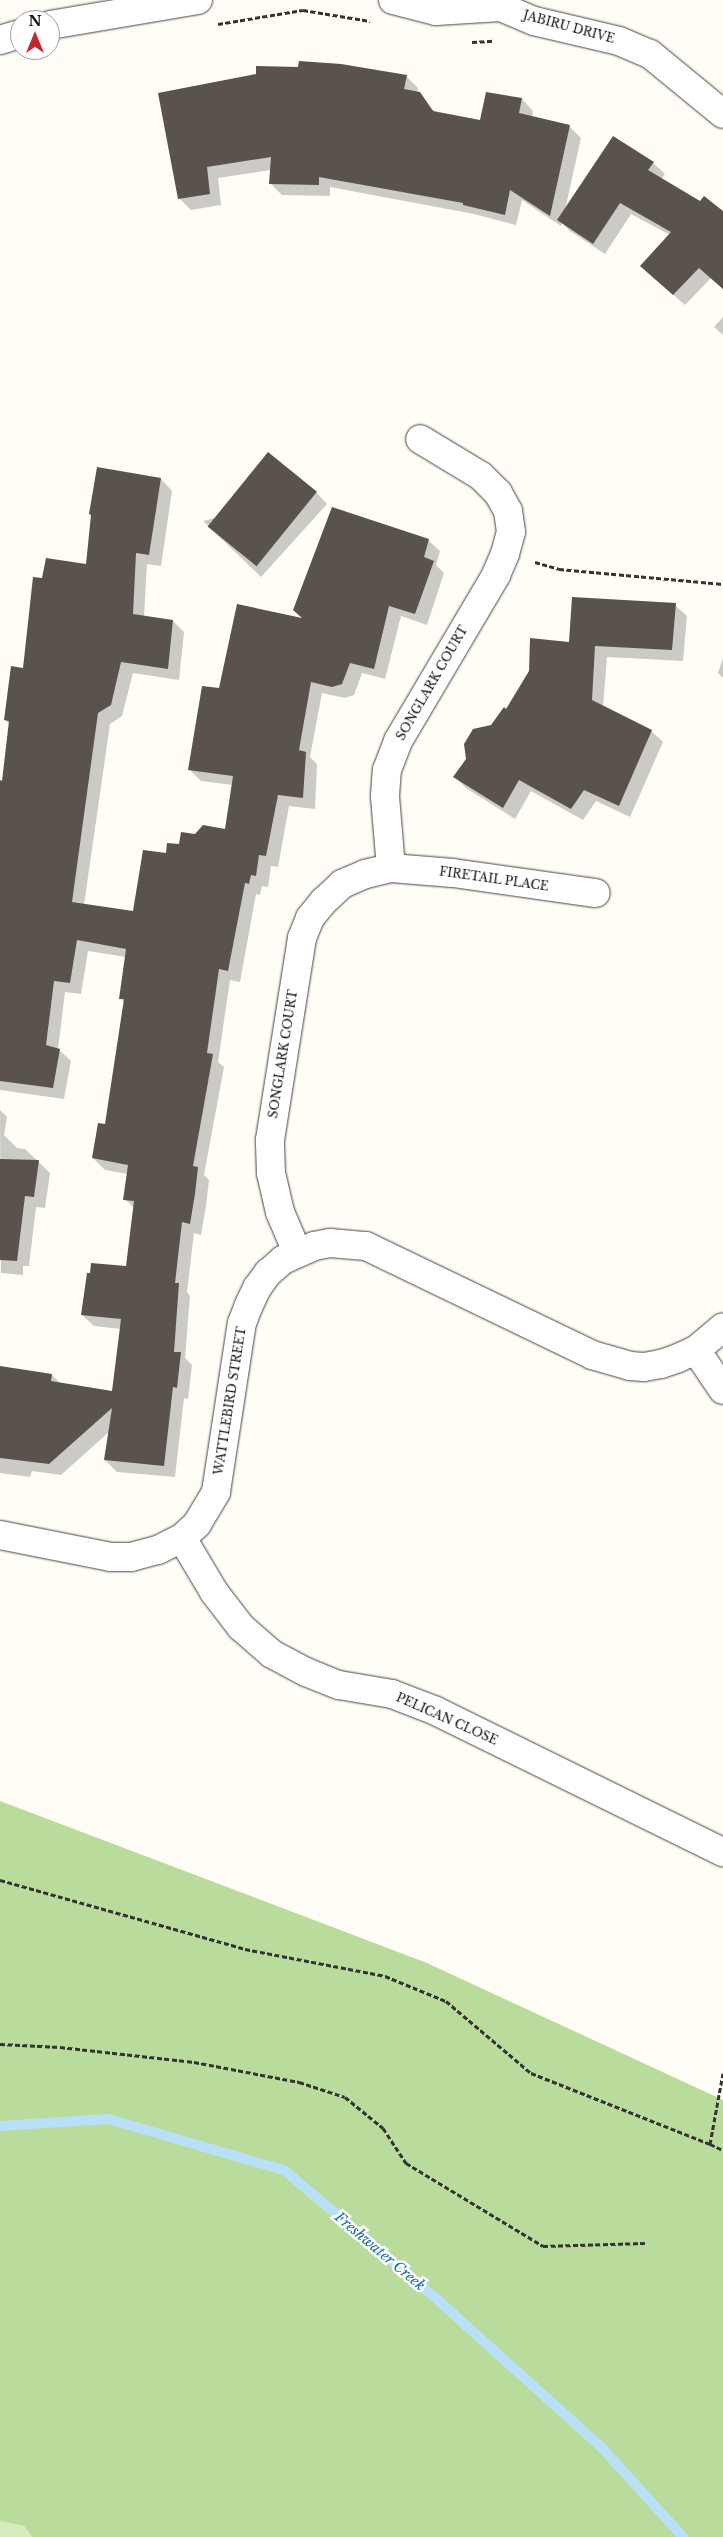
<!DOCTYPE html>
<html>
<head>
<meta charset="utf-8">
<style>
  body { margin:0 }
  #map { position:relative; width:723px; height:2537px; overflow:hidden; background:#fffdf5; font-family:"Libre Baskerville",serif }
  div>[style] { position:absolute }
  .green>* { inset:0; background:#d5ebbd }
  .forest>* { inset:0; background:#b9dc9c }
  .shadow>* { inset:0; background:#0003 }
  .stream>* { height:10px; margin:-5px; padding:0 5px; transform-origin:5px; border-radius:5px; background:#b9e0f7 }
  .building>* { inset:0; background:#5a524d; transform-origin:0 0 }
  .path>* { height:3px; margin-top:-1.5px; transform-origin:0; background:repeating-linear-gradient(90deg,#333 0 5px,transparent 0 7.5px) }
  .roads { filter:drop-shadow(0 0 1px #444) drop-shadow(0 0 1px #444) }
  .minor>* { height:28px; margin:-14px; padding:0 14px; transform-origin:14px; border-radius:14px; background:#fff }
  span { translate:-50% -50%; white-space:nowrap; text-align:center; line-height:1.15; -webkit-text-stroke:5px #fff; paint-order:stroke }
  .street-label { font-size:12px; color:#111 }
  .water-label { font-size:14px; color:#1768a6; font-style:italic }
  .north { position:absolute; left:10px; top:10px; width:50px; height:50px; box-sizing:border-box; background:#fff; border:1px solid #a0a0a0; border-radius:50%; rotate:0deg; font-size:14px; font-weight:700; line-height:20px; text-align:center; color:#111 }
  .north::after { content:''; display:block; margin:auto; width:18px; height:22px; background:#c4262e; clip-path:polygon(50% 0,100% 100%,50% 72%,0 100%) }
</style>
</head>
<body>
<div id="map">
  <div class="green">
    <div style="clip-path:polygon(0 2521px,24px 2526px,32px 2537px,0 2537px)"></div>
  </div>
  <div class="forest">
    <div style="clip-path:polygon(0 1801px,427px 1963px,723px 2100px,723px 2537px,32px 2537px,24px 2526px,0 2521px)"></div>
  </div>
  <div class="shadow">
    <div style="clip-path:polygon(406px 76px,418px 88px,417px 93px,436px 113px,481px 121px,487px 94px,522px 99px,533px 111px,532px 117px,569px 126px,581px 138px,565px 210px,653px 163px,665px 174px,661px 179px,700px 203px,723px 213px,723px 289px,711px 278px,685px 305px,653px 277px,670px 235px,631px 214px,605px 254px,570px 231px,562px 223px,561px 226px,522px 200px,516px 225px,474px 214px,330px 187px,330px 196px,282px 195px,270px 183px,271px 170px,218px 178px,221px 205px,191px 210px,179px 198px,159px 94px)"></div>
    <div style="clip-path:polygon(723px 317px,723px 335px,714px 327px)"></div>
    <div style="clip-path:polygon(161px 479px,172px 491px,161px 566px,147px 564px,144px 617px,173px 621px,184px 632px,179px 680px,133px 673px,122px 716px,110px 724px,84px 905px,134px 913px,167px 854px,195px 835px,226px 830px,233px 785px,201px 781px,189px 769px,220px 689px,305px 620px,428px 540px,440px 551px,436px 565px,444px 573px,427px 625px,401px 616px,385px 679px,362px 673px,354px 695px,345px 698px,322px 693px,310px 757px,317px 764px,315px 809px,289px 806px,278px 867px,271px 866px,268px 887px,262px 886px,260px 895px,256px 894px,240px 982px,230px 980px,218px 1062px,224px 1067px,204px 1175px,209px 1180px,206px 1206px,201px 1235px,194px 1233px,187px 1292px,190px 1296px,185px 1358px,192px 1365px,188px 1399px,184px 1398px,175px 1477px,117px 1472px,105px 1460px,109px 1432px,61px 1475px,32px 1471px,30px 1477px,0 1473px,0 1367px,52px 1375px,61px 1384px,113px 1393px,121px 1329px,94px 1326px,82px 1315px,127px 1267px,135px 1209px,125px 1199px,128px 1174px,105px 1170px,93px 1158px,106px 1125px,125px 1003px,120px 998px,126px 957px,88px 951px,81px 994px,65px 992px,58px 1049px,71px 1061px,64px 1099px,0 1090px,0 782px,4px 782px,10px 725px,5px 720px,24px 670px,43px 579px,87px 565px)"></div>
    <div style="clip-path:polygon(316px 492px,327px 504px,261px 577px,203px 521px)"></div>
    <div style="clip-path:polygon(675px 605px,687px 616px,683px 661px,607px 657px,603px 707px,651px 731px,663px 742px,630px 817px,596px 801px,583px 820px,531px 791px,515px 819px,466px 788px,455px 777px,492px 726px,571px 643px)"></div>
    <div style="clip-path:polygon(723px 658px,723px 678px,718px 673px)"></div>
    <div style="clip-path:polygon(0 1110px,7px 1117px,4px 1135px,17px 1148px,25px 1149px,50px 1173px,45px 1208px,36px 1207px,29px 1266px,23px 1266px,23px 1275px,1px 1273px,1px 1291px)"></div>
  </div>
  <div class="stream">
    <div style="left:0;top:2126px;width:108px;rotate:-3.7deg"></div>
    <div style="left:108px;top:2119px;width:183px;rotate:16.2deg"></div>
    <div style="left:284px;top:2170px;width:204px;rotate:40.2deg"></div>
    <div style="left:440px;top:2302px;width:219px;rotate:42deg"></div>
    <div style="left:603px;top:2449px;width:119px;rotate:47.7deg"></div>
  </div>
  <div class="building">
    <div style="clip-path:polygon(299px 61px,341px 64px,407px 75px,404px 89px,420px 92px,433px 111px,480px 120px,486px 92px,522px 98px,519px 113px,570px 125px,550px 216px,510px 190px,505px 215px,463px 205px,463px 203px,319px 177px,319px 185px,269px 184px,271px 157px,207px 167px,210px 194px,178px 199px,158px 93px,256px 74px,256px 66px,298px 67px)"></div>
    <div style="clip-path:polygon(613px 136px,654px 162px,648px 170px,700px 201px,704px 196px,723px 211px,723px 289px,699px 268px,673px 295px,640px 266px,671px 232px,620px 203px,593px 244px,557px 220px)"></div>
    <div style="left:268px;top:452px;width:63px;height:96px;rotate:39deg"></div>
    <div style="clip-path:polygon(97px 467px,161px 478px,149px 555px,136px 553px,133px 614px,173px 620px,168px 669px,121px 662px,111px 705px,98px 713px,72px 902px,133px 911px,143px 850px,166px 853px,167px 843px,179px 844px,181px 832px,195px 834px,203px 825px,225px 829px,233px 776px,188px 770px,202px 686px,219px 688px,237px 604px,302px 618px,293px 610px,332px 507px,429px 539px,424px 557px,434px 561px,415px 614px,389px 606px,374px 669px,350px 663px,342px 684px,332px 687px,311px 682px,299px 750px,306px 752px,303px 798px,278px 795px,266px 856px,259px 855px,256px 876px,251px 875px,249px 884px,245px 883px,228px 971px,219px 969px,207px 1053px,213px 1054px,193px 1166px,198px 1167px,195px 1194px,190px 1224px,182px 1222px,175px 1283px,179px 1283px,174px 1352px,181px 1352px,177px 1388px,173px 1387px,164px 1466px,104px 1460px,112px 1408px,49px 1464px,0 1458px,0 1366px,52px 1374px,51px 1381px,112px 1391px,121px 1319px,81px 1315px,87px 1273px,90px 1273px,91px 1263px,126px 1266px,134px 1201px,123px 1200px,128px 1165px,92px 1158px,98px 1123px,105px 1124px,124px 999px,119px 999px,126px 949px,77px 940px,70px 983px,54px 981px,46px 1045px,60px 1049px,53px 1088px,0 1081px,0 780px,2px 781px,9px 721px,4px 720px,11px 666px,23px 668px,33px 577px,42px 578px,46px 558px,86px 564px,91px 515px,89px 514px)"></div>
    <div style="clip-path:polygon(572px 597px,676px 603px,672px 650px,595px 646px,592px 700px,652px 730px,619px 806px,584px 790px,571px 809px,519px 780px,503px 808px,453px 777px,466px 759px,464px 744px,473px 729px,491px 725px,504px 707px,506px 709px,529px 671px,530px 638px,569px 642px)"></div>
    <div style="clip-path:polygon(0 1159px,39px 1160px,34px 1197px,25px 1196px,17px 1261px,0 1260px)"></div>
  </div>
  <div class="path">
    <div style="left:218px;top:24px;width:86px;rotate:-9.4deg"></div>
    <div style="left:303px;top:10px;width:68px;rotate:9.3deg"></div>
    <div style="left:472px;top:42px;width:22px;rotate:-3deg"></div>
    <div style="left:535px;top:562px;width:25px;rotate:16deg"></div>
    <div style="left:559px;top:569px;width:165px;rotate:5.2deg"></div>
    <div style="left:0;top:1880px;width:255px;rotate:15.7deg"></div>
    <div style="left:245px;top:1949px;width:143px;rotate:10.9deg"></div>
    <div style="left:385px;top:1976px;width:66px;rotate:22.3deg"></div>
    <div style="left:446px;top:2001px;width:111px;rotate:40.3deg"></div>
    <div style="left:531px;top:2073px;width:193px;rotate:21.6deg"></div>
    <div style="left:710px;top:2144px;width:72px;rotate:-79.6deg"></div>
    <div style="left:0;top:2044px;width:60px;rotate:2.9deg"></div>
    <div style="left:60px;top:2047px;width:135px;rotate:6.4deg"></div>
    <div style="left:194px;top:2062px;width:107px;rotate:10.8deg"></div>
    <div style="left:299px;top:2082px;width:48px;rotate:18.1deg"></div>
    <div style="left:345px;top:2097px;width:49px;rotate:39.2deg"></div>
    <div style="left:383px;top:2128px;width:42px;rotate:56.7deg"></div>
    <div style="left:406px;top:2163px;width:160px;rotate:31.2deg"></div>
    <div style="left:543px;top:2246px;width:102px;rotate:-1.7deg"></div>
    <div style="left:710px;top:2144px;width:14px;rotate:25deg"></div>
  </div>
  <div class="roads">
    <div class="minor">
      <div style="left:393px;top:0;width:44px;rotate:14.3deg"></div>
      <div style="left:436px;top:11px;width:65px;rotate:-3.5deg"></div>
      <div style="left:501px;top:7px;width:36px;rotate:23deg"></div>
      <div style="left:534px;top:21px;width:87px;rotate:13.2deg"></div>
      <div style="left:619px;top:41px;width:34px;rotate:23deg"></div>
      <div style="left:650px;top:54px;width:94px;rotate:39.4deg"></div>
      <div style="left:50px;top:25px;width:150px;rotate:-9.6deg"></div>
      <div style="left:0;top:40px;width:21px;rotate:-17deg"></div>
      <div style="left:391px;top:868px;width:72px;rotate:-94.8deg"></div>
      <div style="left:385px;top:796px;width:26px;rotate:-86deg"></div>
      <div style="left:387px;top:770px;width:31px;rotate:-69deg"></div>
      <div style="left:398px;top:741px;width:193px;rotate:-59.4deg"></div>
      <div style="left:496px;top:575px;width:23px;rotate:-67deg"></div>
      <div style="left:505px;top:554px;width:23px;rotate:-75deg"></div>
      <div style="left:511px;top:532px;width:21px;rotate:-98deg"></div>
      <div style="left:508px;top:511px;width:21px;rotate:-119deg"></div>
      <div style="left:498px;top:493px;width:24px;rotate:-135deg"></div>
      <div style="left:481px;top:476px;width:71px;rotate:-148.8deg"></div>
      <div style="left:297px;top:1252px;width:43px;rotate:-113deg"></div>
      <div style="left:280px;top:1212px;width:40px;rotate:-103deg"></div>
      <div style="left:271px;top:1173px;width:33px;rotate:-92deg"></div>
      <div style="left:270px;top:1140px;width:205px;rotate:-81deg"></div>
      <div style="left:302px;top:938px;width:22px;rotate:-68deg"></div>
      <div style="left:310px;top:918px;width:22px;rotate:-51deg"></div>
      <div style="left:324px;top:901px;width:25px;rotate:-43deg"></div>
      <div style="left:342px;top:884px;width:25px;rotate:-23deg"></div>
      <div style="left:365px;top:874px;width:27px;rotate:-13deg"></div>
      <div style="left:391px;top:868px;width:62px;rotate:4.6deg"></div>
      <div style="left:453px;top:873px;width:144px;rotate:8deg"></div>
      <div style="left:696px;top:1350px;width:48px;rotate:56deg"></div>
      <div style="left:0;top:1535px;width:113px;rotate:11.2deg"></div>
      <div style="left:111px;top:1557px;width:20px"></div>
      <div style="left:131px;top:1557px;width:28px;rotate:-15deg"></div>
      <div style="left:158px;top:1550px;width:27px;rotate:-27deg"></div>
      <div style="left:182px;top:1538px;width:21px;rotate:-43deg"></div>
      <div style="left:197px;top:1524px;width:37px;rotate:-59deg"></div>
      <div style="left:216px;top:1492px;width:171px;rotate:-81.3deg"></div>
      <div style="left:242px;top:1323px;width:19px;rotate:-69deg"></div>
      <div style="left:249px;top:1305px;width:19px;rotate:-65deg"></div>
      <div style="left:257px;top:1288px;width:19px;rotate:-54deg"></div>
      <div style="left:268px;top:1273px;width:20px;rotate:-41deg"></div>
      <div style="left:283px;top:1260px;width:34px;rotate:-24deg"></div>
      <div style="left:314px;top:1246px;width:16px;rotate:-11deg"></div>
      <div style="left:330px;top:1243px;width:36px;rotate:5deg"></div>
      <div style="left:366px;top:1246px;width:251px;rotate:25.7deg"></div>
      <div style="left:592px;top:1355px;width:40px;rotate:16deg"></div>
      <div style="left:630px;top:1366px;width:14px;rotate:4deg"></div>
      <div style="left:644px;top:1367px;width:17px;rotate:-10deg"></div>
      <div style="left:661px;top:1364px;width:18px;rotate:-19deg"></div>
      <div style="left:678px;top:1358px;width:20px;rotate:-24deg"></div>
      <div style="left:696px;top:1350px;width:35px;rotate:-40deg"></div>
      <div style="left:182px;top:1538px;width:63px;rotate:59.3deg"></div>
      <div style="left:214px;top:1592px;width:44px;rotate:52.4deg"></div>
      <div style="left:241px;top:1627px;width:41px;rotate:41.1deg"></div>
      <div style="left:272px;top:1654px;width:38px;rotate:28deg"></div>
      <div style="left:306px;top:1672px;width:35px;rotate:22deg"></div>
      <div style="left:339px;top:1685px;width:54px;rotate:9.6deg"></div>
      <div style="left:392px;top:1694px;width:47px;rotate:21.1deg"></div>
      <div style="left:436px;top:1711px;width:320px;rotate:26.2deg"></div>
    </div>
  </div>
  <div class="street-label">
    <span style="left:569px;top:27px;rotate:15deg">JABIRU DRIVE</span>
    <span style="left:432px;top:683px;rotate:-60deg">SONGLARK COURT</span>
    <span style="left:494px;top:879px;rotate:8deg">FIRETAIL PLACE</span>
    <span style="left:283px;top:1054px;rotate:-81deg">SONGLARK COURT</span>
    <span style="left:230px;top:1401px;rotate:-81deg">WATTLEBIRD STREET</span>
    <span style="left:447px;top:1719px;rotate:24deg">PELICAN CLOSE</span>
  </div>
  <div class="water-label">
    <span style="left:380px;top:2251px;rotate:40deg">Freshwater Creek</span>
  </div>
  <div class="north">N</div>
</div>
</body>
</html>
